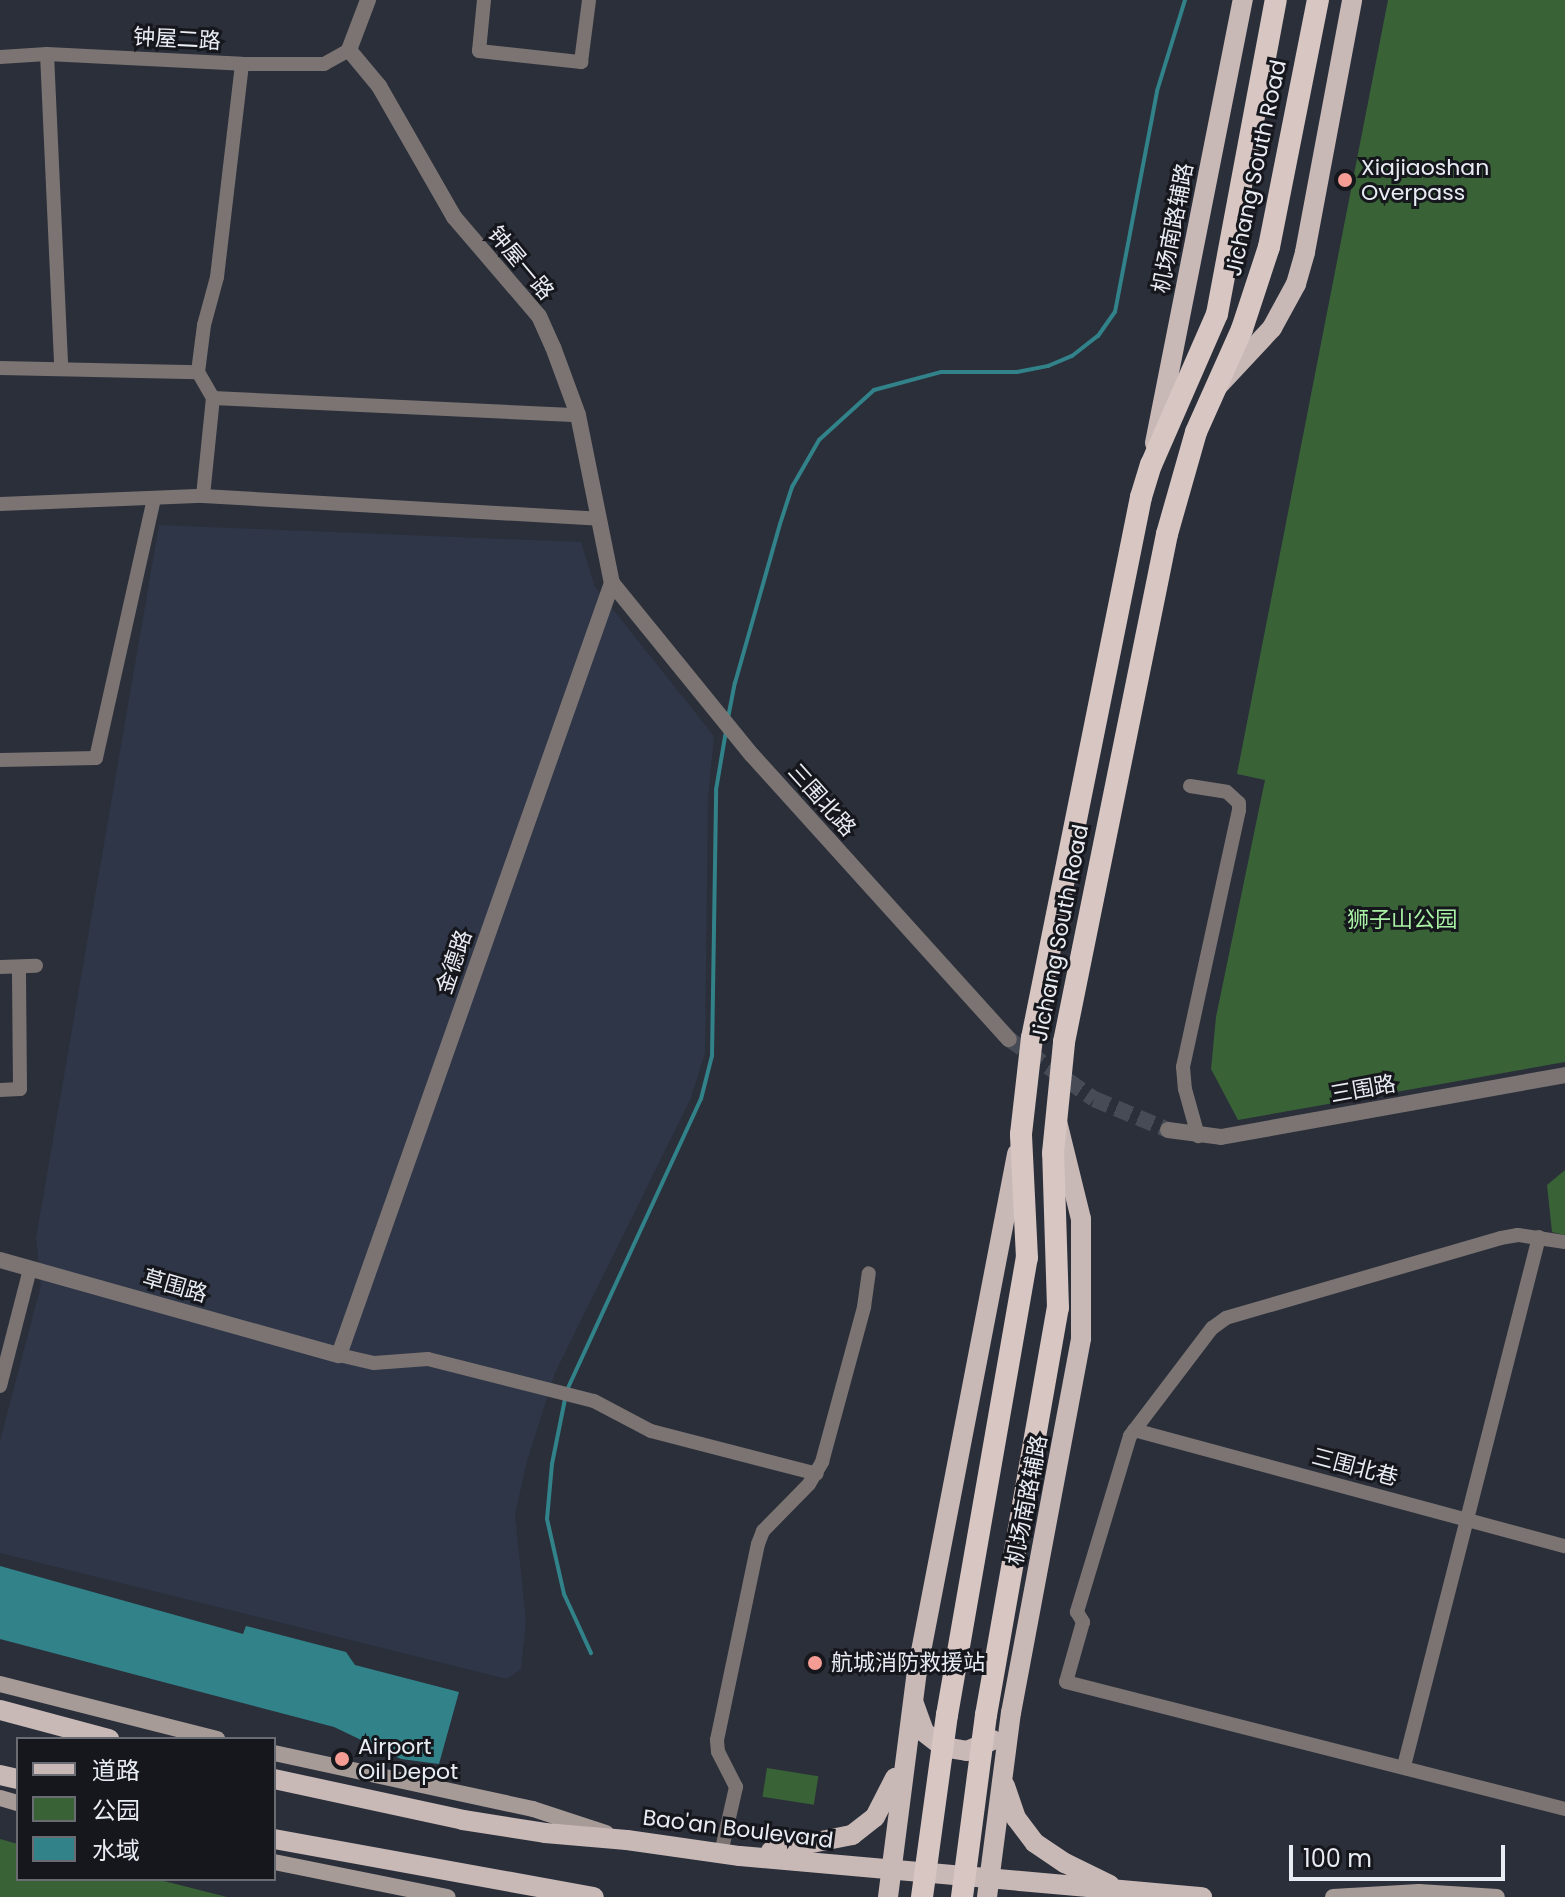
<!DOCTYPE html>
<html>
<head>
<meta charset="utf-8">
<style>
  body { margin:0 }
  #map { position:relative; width:1565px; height:1897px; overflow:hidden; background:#2a2f3a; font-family:Poppins,"Noto Sans SC",sans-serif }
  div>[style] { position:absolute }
  .built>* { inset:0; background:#2e3647 }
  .green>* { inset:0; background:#396236; transform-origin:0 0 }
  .water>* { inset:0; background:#32828a }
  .stream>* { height:4px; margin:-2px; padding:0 2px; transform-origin:2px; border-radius:2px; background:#32828a }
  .tertiary-tunnel>* { height:16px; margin-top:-8px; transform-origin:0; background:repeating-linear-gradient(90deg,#464b56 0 16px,transparent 0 24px) }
  .minor>* { height:14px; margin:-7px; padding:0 7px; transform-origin:7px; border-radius:7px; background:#7b7472 }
  .tertiary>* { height:16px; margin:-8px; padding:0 8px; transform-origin:8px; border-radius:8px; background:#7b7472 }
  .secondary>* { height:16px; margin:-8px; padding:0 8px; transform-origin:8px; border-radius:8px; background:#a79b98 }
  .primary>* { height:20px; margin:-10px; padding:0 10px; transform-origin:10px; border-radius:10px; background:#c8b8b6 }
  .trunk>* { height:22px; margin:-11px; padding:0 11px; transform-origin:11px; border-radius:11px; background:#d8c6c3 }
  .dots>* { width:22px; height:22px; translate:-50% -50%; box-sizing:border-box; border:4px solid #15171c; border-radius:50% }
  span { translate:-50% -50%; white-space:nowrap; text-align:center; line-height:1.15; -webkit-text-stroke:6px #15171c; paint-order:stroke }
  .street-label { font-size:22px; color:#e8ecf3 }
  .poi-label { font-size:22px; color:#e8ecf3 }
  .left { translate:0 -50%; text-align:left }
  .park-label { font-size:22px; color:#a9f1a4 }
  .legend { position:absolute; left:16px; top:1737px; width:260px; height:144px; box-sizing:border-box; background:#15171c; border:2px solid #696c72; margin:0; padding:10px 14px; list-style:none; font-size:24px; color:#e8ecf3 }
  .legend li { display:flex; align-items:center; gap:16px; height:40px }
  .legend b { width:40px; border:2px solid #696c72 }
  .scale { position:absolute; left:1289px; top:1845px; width:216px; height:36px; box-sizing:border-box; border:4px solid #e8ecf3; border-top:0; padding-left:10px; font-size:24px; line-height:28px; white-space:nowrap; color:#e8ecf3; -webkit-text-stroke:6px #15171c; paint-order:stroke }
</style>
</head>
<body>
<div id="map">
  <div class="built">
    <div style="clip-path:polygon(159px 525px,581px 542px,595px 587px,714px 736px,708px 799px,705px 1053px,691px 1098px,555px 1373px,527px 1461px,515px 1515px,526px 1621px,521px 1669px,507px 1679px,0 1553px,0 1441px,41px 1285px,36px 1238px)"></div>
  </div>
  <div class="green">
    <div style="clip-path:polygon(1388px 0,1565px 0,1565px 1062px,1238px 1120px,1211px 1069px,1216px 1017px,1265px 780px,1237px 774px)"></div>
    <div style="clip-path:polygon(1565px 1170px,1565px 1235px,1552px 1232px,1547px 1185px)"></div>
    <div style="left:767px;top:1768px;width:52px;height:29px;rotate:9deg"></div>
    <div style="clip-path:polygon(0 1839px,18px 1844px,18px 1879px,156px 1879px,227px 1897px,0 1897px)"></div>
  </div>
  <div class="water">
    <div style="clip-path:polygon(0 1566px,243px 1634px,246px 1626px,346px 1652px,355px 1665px,459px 1692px,439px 1764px,401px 1759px,334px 1727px,0 1639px)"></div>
  </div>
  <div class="stream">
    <div style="left:728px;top:718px;width:36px;rotate:-79deg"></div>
    <div style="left:735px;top:683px;width:165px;rotate:-74.2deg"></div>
    <div style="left:780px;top:524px;width:39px;rotate:-72deg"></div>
    <div style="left:792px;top:487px;width:54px;rotate:-60.1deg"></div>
    <div style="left:819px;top:440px;width:74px;rotate:-42.3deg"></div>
    <div style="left:874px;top:390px;width:69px;rotate:-15deg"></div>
    <div style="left:941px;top:372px;width:76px"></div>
    <div style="left:1017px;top:372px;width:32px;rotate:-11deg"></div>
    <div style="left:1048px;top:366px;width:26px;rotate:-23deg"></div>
    <div style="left:1072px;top:356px;width:33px;rotate:-38deg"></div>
    <div style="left:1098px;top:336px;width:29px;rotate:-55deg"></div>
    <div style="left:1115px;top:312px;width:225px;rotate:-79.2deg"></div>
    <div style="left:1157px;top:91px;width:95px;rotate:-72.9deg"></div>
    <div style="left:567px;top:1390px;width:320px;rotate:-65.3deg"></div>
    <div style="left:701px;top:1099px;width:44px;rotate:-75.7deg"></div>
    <div style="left:712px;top:1056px;width:266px;rotate:-89.1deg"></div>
    <div style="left:716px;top:790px;width:60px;rotate:-80.4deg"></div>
    <div style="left:565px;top:1399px;width:66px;rotate:101.3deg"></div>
    <div style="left:552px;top:1464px;width:55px;rotate:95.2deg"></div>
    <div style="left:547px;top:1519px;width:77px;rotate:77.2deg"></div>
    <div style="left:564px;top:1594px;width:65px;rotate:65.4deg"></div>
  </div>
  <div class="tertiary-tunnel">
    <div style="left:1009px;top:1039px;width:104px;rotate:35.2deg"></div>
    <div style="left:1094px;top:1099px;width:80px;rotate:22.7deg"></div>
  </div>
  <div class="minor">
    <div style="left:484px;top:0;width:51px;rotate:95.6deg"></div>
    <div style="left:479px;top:51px;width:103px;rotate:6.2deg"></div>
    <div style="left:581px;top:62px;width:63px;rotate:-82.6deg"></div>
    <div style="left:47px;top:54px;width:313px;rotate:87.4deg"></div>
    <div style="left:0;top:57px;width:47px;rotate:-3.7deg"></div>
    <div style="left:47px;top:54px;width:195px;rotate:2.9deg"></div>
    <div style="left:242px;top:64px;width:82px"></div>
    <div style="left:324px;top:64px;width:29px;rotate:-29deg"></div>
    <div style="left:0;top:368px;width:198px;rotate:1.2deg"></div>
    <div style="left:213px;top:398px;width:365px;rotate:2.7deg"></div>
    <div style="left:203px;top:496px;width:99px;rotate:-84.2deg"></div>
    <div style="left:213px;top:398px;width:30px;rotate:-120deg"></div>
    <div style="left:198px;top:372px;width:47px;rotate:-82.7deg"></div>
    <div style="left:204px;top:325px;width:50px;rotate:-74.8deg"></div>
    <div style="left:217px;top:277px;width:214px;rotate:-83.3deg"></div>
    <div style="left:0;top:504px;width:203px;rotate:-2.3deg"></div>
    <div style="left:203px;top:496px;width:397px;rotate:3.3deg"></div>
    <div style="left:0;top:760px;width:96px;rotate:-1.2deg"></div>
    <div style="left:96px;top:758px;width:265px;rotate:-77.4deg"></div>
    <div style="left:1190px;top:786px;width:37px;rotate:9deg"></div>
    <div style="left:1227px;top:792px;width:16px;rotate:43deg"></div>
    <div style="left:1239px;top:803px;width:7px;rotate:90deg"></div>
    <div style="left:1239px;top:810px;width:263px;rotate:102.3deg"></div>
    <div style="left:1183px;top:1067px;width:22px;rotate:85deg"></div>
    <div style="left:1185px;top:1089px;width:49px;rotate:74.5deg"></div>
    <div style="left:0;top:967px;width:36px;rotate:-2deg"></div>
    <div style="left:0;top:1090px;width:20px;rotate:-3deg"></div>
    <div style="left:20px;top:1089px;width:122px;rotate:-90.5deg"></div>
    <div style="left:1565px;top:1242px;width:48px;rotate:-171.5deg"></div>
    <div style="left:1518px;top:1235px;width:17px;rotate:170deg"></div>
    <div style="left:1501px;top:1238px;width:286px;rotate:163.8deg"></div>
    <div style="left:1226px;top:1318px;width:17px;rotate:144deg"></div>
    <div style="left:1212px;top:1328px;width:136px;rotate:127.2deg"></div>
    <div style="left:1130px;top:1436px;width:184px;rotate:106.8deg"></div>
    <div style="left:1077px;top:1612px;width:12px;rotate:59deg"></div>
    <div style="left:1083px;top:1622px;width:62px;rotate:105.8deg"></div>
    <div style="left:1066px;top:1682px;width:515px;rotate:14.28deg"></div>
    <div style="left:339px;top:1355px;width:36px;rotate:13deg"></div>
    <div style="left:374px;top:1363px;width:54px;rotate:-4.2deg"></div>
    <div style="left:428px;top:1359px;width:171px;rotate:14.2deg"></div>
    <div style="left:594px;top:1401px;width:64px;rotate:27.8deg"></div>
    <div style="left:651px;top:1431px;width:171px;rotate:14.5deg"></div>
    <div style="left:0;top:1386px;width:121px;rotate:-75.6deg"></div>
    <div style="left:1134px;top:1430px;width:446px;rotate:15.1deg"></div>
    <div style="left:1404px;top:1766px;width:546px;rotate:-75.68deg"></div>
    <div style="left:721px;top:1853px;width:68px;rotate:-77.2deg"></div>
    <div style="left:736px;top:1787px;width:39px;rotate:-117deg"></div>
    <div style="left:718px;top:1752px;width:12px;rotate:-95deg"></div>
    <div style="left:717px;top:1740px;width:200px;rotate:-78.2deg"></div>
    <div style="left:758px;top:1544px;width:14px;rotate:-69deg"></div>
    <div style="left:763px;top:1531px;width:66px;rotate:-45.6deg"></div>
    <div style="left:809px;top:1484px;width:26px;rotate:-59deg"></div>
    <div style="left:822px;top:1462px;width:161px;rotate:-74.8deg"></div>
    <div style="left:864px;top:1307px;width:34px;rotate:-82deg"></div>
  </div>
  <div class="tertiary">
    <div style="left:368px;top:0;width:53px;rotate:110.8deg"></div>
    <div style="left:349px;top:50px;width:47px;rotate:50.2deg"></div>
    <div style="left:379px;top:86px;width:151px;rotate:60.2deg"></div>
    <div style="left:454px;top:217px;width:130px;rotate:49.4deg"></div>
    <div style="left:539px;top:316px;width:34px;rotate:66deg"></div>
    <div style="left:553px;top:347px;width:72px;rotate:69.8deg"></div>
    <div style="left:578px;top:415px;width:171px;rotate:78.6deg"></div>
    <div style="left:612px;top:583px;width:222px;rotate:50.9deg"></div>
    <div style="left:752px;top:755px;width:383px;rotate:47.9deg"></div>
    <div style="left:1168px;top:1130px;width:53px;rotate:7.5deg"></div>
    <div style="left:1221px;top:1137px;width:350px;rotate:-10.2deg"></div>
    <div style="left:0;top:1260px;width:352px;rotate:15.7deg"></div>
    <div style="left:339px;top:1355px;width:819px;rotate:-70.53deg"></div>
  </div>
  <div class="secondary">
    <div style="left:0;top:1684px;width:224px;rotate:14.2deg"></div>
    <div style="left:274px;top:1753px;width:265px;rotate:12.2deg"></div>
    <div style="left:533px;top:1809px;width:77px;rotate:18.2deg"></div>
    <div style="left:0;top:1798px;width:19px;rotate:16deg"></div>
    <div style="left:274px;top:1862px;width:177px;rotate:11.4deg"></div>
    <div style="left:1333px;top:1897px;width:86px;rotate:-3.3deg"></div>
    <div style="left:1419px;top:1892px;width:78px;rotate:3.7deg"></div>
  </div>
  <div class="primary">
    <div style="left:1217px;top:387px;width:81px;rotate:-47deg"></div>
    <div style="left:1272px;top:328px;width:50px;rotate:-61.4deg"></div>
    <div style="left:1296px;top:284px;width:33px;rotate:-74deg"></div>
    <div style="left:1305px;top:252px;width:256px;rotate:-79.4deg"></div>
    <div style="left:1155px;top:443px;width:452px;rotate:-78.8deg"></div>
    <div style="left:914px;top:1704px;width:30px;rotate:70deg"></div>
    <div style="left:924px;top:1732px;width:24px;rotate:38deg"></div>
    <div style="left:943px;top:1747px;width:24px;rotate:9deg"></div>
    <div style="left:967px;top:1751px;width:28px;rotate:-23deg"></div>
    <div style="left:0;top:1710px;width:113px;rotate:14.9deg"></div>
    <div style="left:0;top:1775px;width:18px;rotate:13deg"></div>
    <div style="left:274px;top:1779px;width:193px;rotate:12.2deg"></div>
    <div style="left:463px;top:1820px;width:83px;rotate:9deg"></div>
    <div style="left:545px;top:1833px;width:82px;rotate:4.9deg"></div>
    <div style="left:627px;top:1840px;width:114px;rotate:8.1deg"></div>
    <div style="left:740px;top:1856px;width:464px;rotate:5.1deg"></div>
    <div style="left:1005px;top:1786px;width:34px;rotate:71deg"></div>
    <div style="left:1016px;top:1818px;width:31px;rotate:53deg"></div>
    <div style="left:1035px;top:1843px;width:36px;rotate:34deg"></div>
    <div style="left:1065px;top:1863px;width:50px;rotate:26.1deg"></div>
    <div style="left:274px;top:1839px;width:325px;rotate:10.3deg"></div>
    <div style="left:771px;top:1851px;width:83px;rotate:-11.2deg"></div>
    <div style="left:852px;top:1835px;width:29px;rotate:-38deg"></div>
    <div style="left:875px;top:1817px;width:44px;rotate:-62.9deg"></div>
    <div style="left:888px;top:1897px;width:227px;rotate:-82.7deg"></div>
    <div style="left:917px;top:1672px;width:528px;rotate:-79.07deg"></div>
    <div style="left:987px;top:1897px;width:186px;rotate:-82.6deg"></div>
    <div style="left:1011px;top:1713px;width:381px;rotate:-79.4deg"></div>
    <div style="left:1081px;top:1338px;width:119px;rotate:-90deg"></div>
    <div style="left:1081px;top:1219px;width:105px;rotate:-103.8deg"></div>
  </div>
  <div class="trunk">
    <div style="left:922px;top:1897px;width:184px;rotate:-82.2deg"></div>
    <div style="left:947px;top:1715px;width:464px;rotate:-80.1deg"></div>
    <div style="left:1027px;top:1258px;width:124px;rotate:-92.8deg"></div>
    <div style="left:1021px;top:1134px;width:97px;rotate:-83.5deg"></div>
    <div style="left:1032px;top:1038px;width:552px;rotate:-78.61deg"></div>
    <div style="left:1141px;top:497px;width:34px;rotate:-73deg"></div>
    <div style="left:1151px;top:465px;width:165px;rotate:-66.4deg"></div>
    <div style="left:1217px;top:314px;width:319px;rotate:-79.4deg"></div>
    <div style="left:962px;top:1897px;width:184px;rotate:-82.5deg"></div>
    <div style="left:986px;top:1715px;width:413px;rotate:-80deg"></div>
    <div style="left:1058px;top:1308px;width:155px;rotate:-91.8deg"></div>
    <div style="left:1053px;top:1153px;width:112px;rotate:-84.3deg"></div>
    <div style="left:1064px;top:1042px;width:518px;rotate:-78.54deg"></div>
    <div style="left:1167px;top:534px;width:106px;rotate:-74.1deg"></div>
    <div style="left:1196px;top:432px;width:113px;rotate:-65.9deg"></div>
    <div style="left:1242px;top:329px;width:86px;rotate:-71.8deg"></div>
    <div style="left:1269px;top:247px;width:252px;rotate:-78.8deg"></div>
  </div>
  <div class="dots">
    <div style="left:1345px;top:180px;background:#f59c94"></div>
    <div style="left:815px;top:1663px;background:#f59c94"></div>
    <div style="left:342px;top:1759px;background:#f59c94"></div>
  </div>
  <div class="street-label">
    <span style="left:177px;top:39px;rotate:3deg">钟屋二路</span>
    <span style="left:1256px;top:168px;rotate:-78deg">Jichang South Road</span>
    <span style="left:1173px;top:228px;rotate:-79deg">机场南路辅路</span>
    <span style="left:521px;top:263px;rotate:50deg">钟屋一路</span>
    <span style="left:822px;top:800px;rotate:48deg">三围北路</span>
    <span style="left:1060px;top:933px;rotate:-79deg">Jichang South Road</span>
    <span style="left:454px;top:962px;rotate:-71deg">金德路</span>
    <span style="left:1363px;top:1089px;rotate:-10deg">三围路</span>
    <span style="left:175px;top:1286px;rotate:16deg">草围路</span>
    <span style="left:1355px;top:1467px;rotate:15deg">三围北巷</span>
    <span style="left:1027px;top:1500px;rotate:-79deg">机场南路辅路</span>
    <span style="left:738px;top:1829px;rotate:7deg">Bao'an Boulevard</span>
  </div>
  <div class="poi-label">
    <span class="left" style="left:1361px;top:180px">Xiajiaoshan<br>Overpass</span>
    <span class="left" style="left:831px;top:1663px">航城消防救援站</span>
    <span class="left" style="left:358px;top:1759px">Airport<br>Oil Depot</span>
  </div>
  <div class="park-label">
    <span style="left:1402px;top:920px">狮子山公园</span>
  </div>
  <ul class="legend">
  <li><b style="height:10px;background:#c8b8b6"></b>道路</li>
  <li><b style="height:22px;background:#396236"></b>公园</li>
  <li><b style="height:22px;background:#32828a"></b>水域</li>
  </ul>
  <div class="scale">100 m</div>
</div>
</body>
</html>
